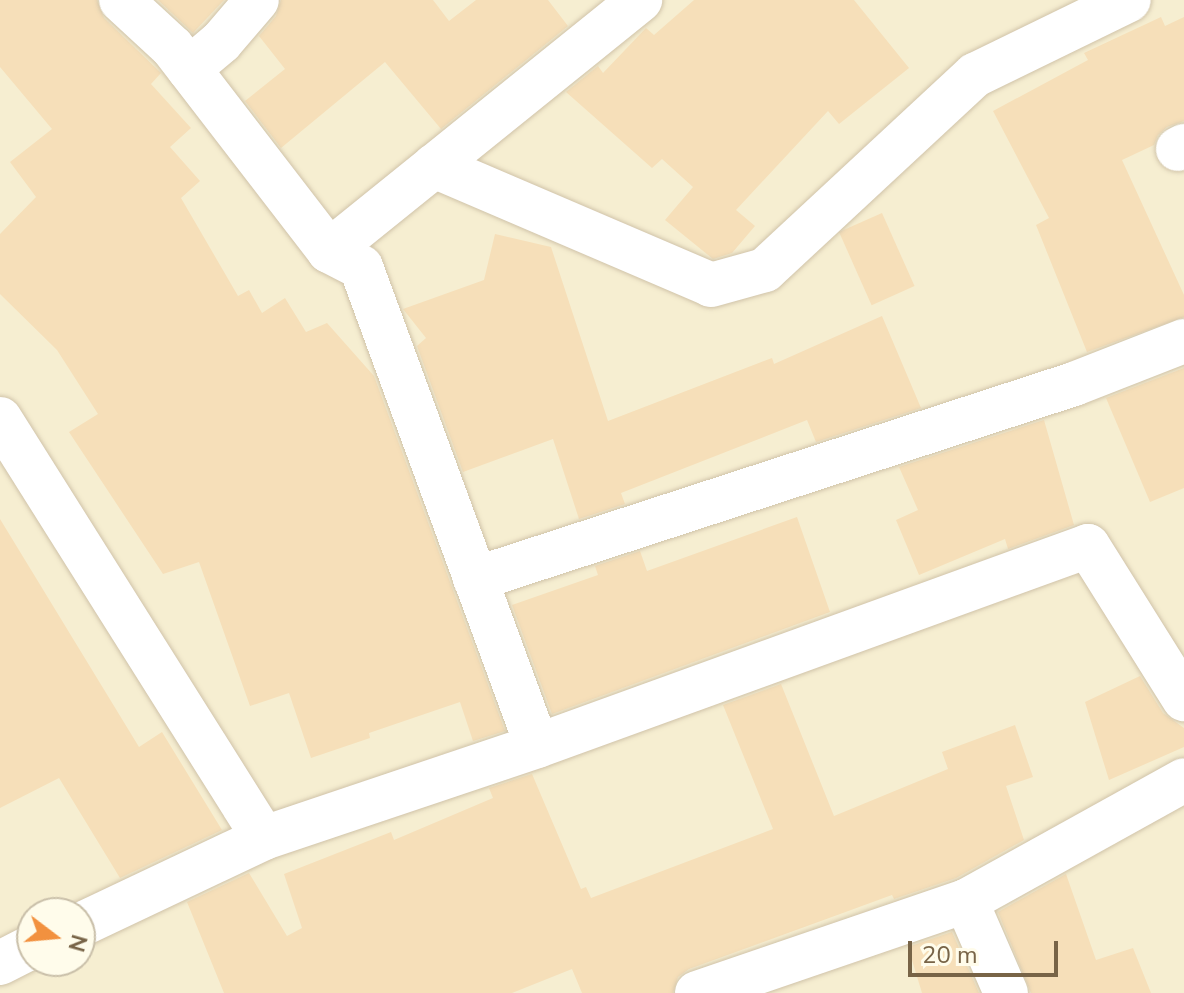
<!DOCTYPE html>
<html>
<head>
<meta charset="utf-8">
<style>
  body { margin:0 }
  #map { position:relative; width:1184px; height:993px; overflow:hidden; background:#fefae3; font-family:"Nunito Sans",sans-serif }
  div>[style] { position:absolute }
  .residential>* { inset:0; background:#f6eed1 }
  .building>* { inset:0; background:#f6dfb9; transform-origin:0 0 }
  .roads { filter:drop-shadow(0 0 2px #d0c3a9) drop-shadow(0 0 2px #d0c3a9) }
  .street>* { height:44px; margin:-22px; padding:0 22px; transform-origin:22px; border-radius:22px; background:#fff }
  span { translate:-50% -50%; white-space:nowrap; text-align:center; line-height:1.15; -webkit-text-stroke:6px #fffceb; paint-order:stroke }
  .north { position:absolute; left:16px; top:897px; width:80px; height:80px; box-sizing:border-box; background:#fffceb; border:2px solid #c9bfa9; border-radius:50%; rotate:106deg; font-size:22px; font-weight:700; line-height:32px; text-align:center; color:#786447 }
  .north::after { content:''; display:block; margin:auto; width:28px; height:36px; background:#f2913f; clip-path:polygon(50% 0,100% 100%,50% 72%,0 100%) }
  .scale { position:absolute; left:908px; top:941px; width:150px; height:36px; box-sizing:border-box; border:4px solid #786447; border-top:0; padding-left:10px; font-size:24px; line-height:28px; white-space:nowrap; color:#786447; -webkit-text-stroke:6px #fffceb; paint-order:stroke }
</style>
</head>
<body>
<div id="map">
  <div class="residential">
    <div style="clip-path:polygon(evenodd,0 0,1184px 0,1184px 993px,0 993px,0 0,32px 913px,80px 913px,80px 961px,32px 961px,32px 913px)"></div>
  </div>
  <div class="building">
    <div style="clip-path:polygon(0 0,97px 0,104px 18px,161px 73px,151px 84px,191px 128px,170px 147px,200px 181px,181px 198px,238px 296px,249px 290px,262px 313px,285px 298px,306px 332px,327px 323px,374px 376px,505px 731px,473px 741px,460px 702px,369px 733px,370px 738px,311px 758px,289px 693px,250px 706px,199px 562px,163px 574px,69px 432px,98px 414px,57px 350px,0 294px,0 234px,36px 197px,10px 162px,52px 129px,0 67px)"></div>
    <div style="clip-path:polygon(158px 0,224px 0,193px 33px)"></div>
    <div style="clip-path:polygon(281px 0,433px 0,449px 21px,476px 0,548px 0,568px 26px,441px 129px,385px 62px,281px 148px,245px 101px,285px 69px,259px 36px,276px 16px)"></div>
    <div style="clip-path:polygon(694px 0,854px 0,909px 68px,839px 124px,828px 111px,736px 210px,755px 226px,732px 253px,713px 259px,665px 220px,693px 187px,662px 159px,652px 168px,566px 92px,598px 66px,603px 73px,646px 28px,654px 35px)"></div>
    <div style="clip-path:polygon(1161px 17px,1165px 26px,1184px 17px,1184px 121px,1167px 127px,1158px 135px,1154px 145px,1122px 160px,1184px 295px,1184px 317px,1087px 352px,1036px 225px,1049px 218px,993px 111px,1088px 60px,1084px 53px)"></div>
    <div style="left:882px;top:213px;width:80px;height:47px;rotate:66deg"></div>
    <div style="clip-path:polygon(495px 234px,551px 247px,608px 421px,772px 358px,774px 364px,882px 316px,921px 408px,816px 442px,807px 420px,621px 493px,625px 504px,579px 519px,553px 439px,463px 472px,417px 346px,426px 338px,403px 309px,484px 280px)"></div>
    <div style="clip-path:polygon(1184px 368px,1184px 488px,1150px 502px,1106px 398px)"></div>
    <div style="clip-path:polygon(1044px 420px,1074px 525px,1008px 549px,1005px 539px,919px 575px,896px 520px,918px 510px,899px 467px)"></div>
    <div style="clip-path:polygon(797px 517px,830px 612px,552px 714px,512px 605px,598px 575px,595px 566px,640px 551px,647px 571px)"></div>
    <div style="clip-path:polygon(0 519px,139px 747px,162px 732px,222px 830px,120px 878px,59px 778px,0 808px)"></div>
    <div style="clip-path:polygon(1140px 676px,1163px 713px,1184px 728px,1184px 747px,1109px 780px,1085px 702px)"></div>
    <div style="clip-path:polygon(781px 684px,834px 816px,948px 769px,942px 752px,1015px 725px,1033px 777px,1006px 786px,1024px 840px,956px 878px,894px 899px,892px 895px,689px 969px,678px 977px,673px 993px,582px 993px,572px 969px,512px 993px,224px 993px,187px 902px,249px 873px,287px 936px,302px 928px,284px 874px,391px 832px,394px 840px,493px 798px,489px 788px,532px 774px,581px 889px,586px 887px,591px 898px,773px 829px,723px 705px)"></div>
    <div style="clip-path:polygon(1066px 874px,1096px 960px,1133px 948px,1151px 993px,1031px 993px,998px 912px)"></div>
    <div style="clip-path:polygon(952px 932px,979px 993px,922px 993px,908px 947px)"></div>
  </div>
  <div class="roads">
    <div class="street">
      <div style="left:121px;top:0;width:69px;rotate:42.7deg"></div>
      <div style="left:172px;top:47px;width:257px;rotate:52.4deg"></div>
      <div style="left:329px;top:251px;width:36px;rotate:27deg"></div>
      <div style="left:361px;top:267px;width:510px;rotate:69.83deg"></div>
      <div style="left:189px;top:69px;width:42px;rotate:-40.2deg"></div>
      <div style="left:221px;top:42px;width:55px;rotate:-49.4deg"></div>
      <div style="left:1178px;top:149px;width:7px;rotate:-27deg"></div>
      <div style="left:434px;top:166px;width:301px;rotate:23.2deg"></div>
      <div style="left:711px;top:285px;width:56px;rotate:-15.5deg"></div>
      <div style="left:765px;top:270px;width:287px;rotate:-42.9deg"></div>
      <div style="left:975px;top:75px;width:171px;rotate:-26deg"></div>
      <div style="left:329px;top:251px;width:400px;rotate:-38.9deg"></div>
      <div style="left:0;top:419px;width:495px;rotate:57.8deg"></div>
      <div style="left:475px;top:579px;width:630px;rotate:-18.03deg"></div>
      <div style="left:1074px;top:384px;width:118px;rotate:-21.4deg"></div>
      <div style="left:966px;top:901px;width:100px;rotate:66.5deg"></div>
      <div style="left:80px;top:925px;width:204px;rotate:-25.3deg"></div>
      <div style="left:264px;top:838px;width:288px;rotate:-18.6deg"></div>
      <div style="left:537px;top:746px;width:586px;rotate:-19.95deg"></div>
      <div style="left:1088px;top:546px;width:181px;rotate:57.9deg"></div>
      <div style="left:0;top:963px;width:36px;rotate:-27deg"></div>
      <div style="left:697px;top:993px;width:284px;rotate:-18.9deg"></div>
      <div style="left:966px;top:901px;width:249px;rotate:-29deg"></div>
    </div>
  </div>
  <div class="north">N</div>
  <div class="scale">20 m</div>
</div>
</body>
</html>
